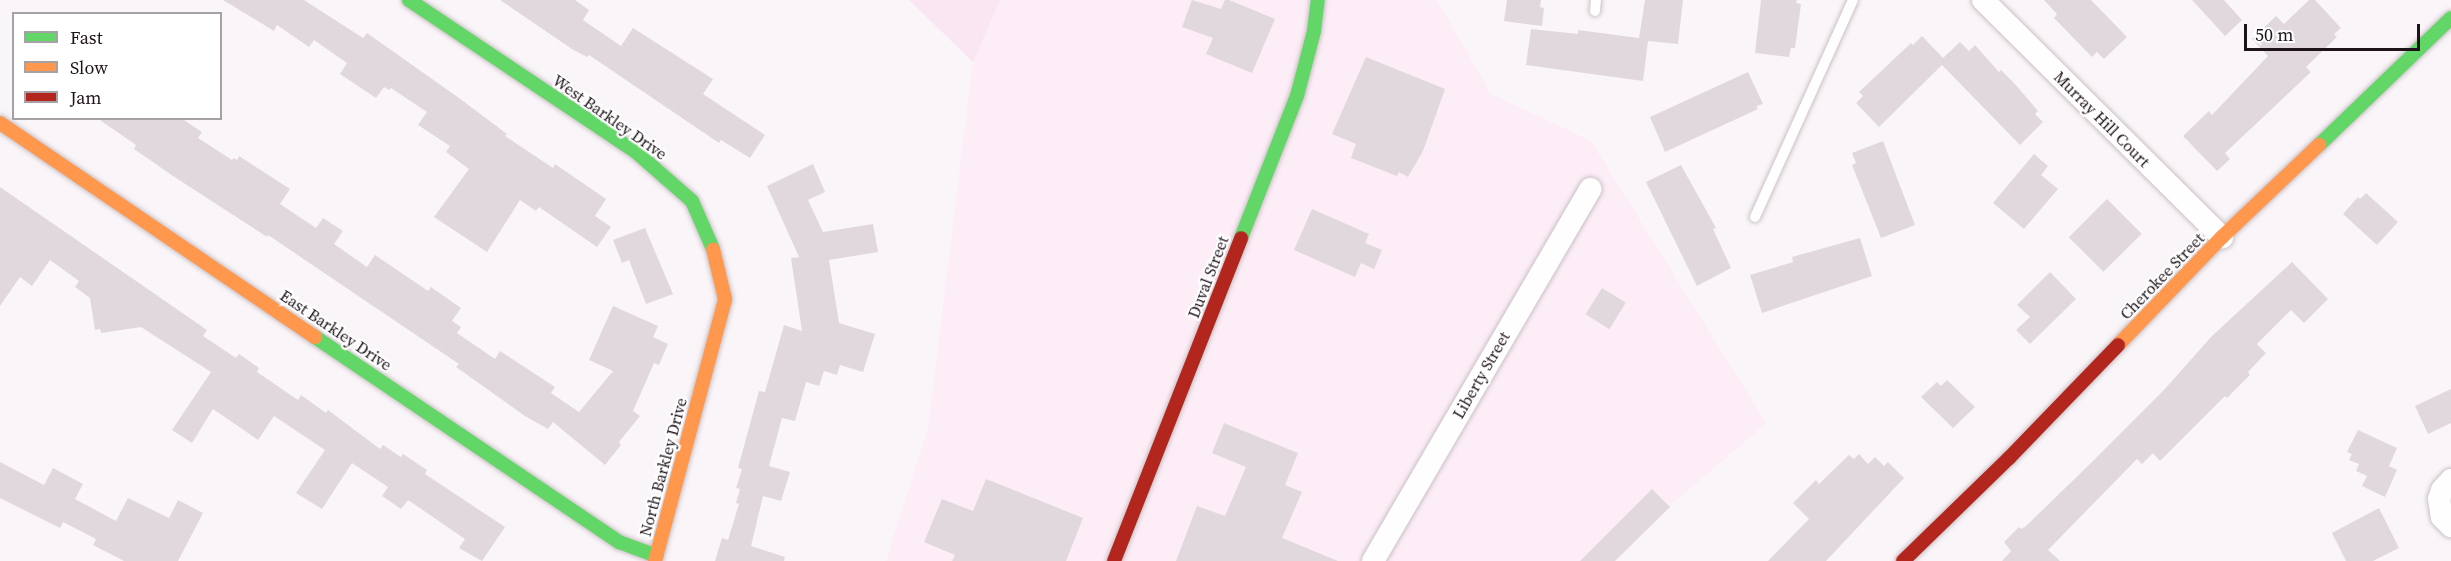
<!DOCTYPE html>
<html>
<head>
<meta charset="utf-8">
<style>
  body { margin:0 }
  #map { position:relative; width:2451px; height:561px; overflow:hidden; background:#faf5f8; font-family:"Source Serif 4",serif }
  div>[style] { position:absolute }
  .built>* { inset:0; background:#fdedf7 }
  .green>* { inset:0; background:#fae5f2 }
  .building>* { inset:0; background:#e1d8de; transform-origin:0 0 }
  .roads { filter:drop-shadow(0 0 2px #cac1c6) drop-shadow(0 0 2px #cac1c6) }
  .lane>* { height:10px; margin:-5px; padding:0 5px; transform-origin:5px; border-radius:5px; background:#fefefe }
  .street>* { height:22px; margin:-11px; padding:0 11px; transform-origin:11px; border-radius:11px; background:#fefefe }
  .fast>* { height:14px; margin:-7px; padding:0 7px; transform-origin:7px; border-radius:7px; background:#63d668 }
  .slow>* { height:14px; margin:-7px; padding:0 7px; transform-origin:7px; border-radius:7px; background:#ff974d }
  .jam>* { height:14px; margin:-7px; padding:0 7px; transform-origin:7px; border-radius:7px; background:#b3261e }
  span { translate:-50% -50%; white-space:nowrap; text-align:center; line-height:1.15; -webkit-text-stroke:4.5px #fff; paint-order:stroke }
  .street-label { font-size:16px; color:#1f131b }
  .legend { position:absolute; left:12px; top:12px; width:210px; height:108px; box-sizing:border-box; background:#fff; border:2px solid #a5a1a4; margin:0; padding:8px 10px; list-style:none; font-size:18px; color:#1f131b }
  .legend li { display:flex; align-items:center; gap:12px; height:30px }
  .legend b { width:30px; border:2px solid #a5a1a4 }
  .scale { position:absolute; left:2244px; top:24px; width:176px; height:27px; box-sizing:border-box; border:3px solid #1f131b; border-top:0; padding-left:8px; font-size:18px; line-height:21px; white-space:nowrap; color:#1f131b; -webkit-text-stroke:4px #fff; paint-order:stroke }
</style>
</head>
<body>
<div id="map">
  <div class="built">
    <div style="clip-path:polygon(1000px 0,1437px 0,1491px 94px,1591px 141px,1766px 423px,1606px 561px,886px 561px,928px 428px,973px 62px)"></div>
  </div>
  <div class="green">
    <div style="clip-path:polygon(909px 0,1000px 0,973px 62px)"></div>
  </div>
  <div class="building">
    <div style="clip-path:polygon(223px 0,304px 0,363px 38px,367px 33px,459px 98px,507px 134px,505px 136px,553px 168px,555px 164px,606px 199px,595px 216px,611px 227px,597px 247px,539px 207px,536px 211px,520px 200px,487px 252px,434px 217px,469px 169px,446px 152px,450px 146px,418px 125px,427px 112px,391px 88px,389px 90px,384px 87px,376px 98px,340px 74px,347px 63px,314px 40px,309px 47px,277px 25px,274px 31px)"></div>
    <div style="clip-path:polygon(500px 0,575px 0,589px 10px,583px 20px,621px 46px,633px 28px,713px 79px,703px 94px,765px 135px,750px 158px,721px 140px,719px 143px,589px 55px,587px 57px,572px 49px)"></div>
    <div style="clip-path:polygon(1192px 0,1221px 9px,1225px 0,1229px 0,1275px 19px,1252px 73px,1206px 54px,1213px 38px,1182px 27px)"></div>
    <div style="clip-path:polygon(1507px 0,1541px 0,1540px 7px,1544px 8px,1542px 26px,1504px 21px)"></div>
    <div style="clip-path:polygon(1645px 0,1683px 0,1678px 44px,1648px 41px,1643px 81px,1526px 65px,1531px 29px,1578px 34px,1578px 30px,1639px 38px)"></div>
    <div style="clip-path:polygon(1761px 0,1797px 0,1796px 3px,1801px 4px,1795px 48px,1791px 48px,1789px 57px,1755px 53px)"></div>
    <div style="clip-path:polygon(2044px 0,2091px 0,2127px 37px,2104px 59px,2097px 52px,2092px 57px,2054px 18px,2057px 14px)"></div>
    <div style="clip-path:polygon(2192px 0,2224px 0,2242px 20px,2225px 36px)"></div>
    <div style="clip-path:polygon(2309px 0,2315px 0,2341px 28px,2334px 34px,2337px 37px,2306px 67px,2311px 72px,2225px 153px,2230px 159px,2217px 171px,2183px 136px,2209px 111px,2212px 115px,2268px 56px,2252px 39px,2276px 16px,2284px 24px)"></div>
    <div style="clip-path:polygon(1922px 36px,1943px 58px,1960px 42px,1969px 51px,1975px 45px,1999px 72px,2001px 70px,2014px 83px,2038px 111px,2035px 114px,2043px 122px,2020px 145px,1942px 65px,1879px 127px,1856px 103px,1863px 96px,1859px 92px,1911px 43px,1913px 45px)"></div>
    <div style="clip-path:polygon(1366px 57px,1445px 89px,1423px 151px,1408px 177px,1399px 172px,1397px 176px,1351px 158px,1356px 144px,1332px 134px)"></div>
    <div style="clip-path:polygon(1748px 72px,1763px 104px,1756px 106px,1758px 109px,1665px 152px,1650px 117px)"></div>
    <div style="clip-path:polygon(97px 118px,181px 118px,202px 132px,198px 138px,232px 160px,234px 158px,237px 160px,239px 156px,290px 189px,280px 204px,316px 228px,323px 218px,343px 231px,334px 244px,367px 267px,375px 255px,428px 291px,431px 287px,461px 308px,452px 321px,461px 327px,457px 333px,495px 359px,500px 351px,555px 387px,551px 393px,579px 412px,613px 371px,589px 360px,613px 306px,658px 326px,653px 337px,668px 344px,659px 365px,654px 363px,633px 411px,640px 416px,619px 442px,621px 445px,605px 465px,553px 422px,548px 429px,525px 416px,456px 367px,459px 364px,268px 235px,267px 237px,173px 176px,134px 149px,136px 145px)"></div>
    <div style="clip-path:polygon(1883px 141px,1915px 225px,1881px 238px,1852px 165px,1856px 163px,1852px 153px)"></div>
    <div style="clip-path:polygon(2034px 154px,2048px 166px,2041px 175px,2058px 189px,2024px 229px,1993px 203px)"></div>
    <div style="clip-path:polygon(813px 164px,825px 192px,808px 200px,823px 232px,873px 224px,878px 252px,829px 260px,839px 323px,875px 334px,863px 372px,840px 365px,837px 375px,824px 371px,819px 386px,806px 382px,795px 421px,782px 418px,769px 466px,790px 472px,781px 501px,763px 496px,751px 546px,785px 557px,784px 561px,715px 561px,722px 538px,728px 540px,739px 504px,736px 503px,740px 489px,736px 488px,742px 469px,738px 468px,759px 391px,765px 392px,784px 325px,802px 331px,791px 258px,799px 257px,767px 186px)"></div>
    <div style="clip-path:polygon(1681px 165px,1716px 228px,1713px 229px,1731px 268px,1697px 286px,1646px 182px)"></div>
    <div style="clip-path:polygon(0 187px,207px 330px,203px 336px,236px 358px,239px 354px,259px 368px,257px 372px,298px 400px,301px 395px,326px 413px,328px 410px,380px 449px,383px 445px,401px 457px,403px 454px,427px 470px,425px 474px,505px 527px,482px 561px,459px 548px,465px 539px,408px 500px,401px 509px,382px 496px,388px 487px,352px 463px,322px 509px,296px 493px,325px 450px,274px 416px,258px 440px,213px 409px,192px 443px,172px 430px,211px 372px,141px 327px,101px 333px,100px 329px,95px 330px,90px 298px,75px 287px,79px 281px,50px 260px,32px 286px,20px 277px,0 306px)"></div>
    <div style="clip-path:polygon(2366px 193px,2398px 222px,2377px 245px,2343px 214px,2358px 197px,2360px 199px)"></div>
    <div style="left:2107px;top:199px;width:49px;height:54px;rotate:45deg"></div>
    <div style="clip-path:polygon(1312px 209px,1369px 234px,1365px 243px,1382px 250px,1374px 269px,1361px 263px,1355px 277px,1294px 250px)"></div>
    <div style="clip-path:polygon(645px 228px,673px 294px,646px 304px,629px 260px,622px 263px,613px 240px)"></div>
    <div style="clip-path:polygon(1860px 238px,1872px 276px,1762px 313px,1750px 275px,1793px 262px,1792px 257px)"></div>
    <div style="clip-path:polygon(2292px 262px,2328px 299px,2304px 323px,2291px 310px,2257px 344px,2266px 353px,2248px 372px,2250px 375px,2227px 398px,2225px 396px,2160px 461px,2153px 453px,2142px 464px,2137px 459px,2048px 550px,2060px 561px,2002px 561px,2011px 551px,2004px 542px,2019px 527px,2021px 529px,2025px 527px,2092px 462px,2163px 391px,2212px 336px)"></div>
    <div style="clip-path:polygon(2050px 272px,2076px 299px,2030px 344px,2016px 330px,2030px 317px,2017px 305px)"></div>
    <div style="left:1602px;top:288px;width:28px;height:31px;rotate:32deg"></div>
    <div style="clip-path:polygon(1947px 380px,1975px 407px,1953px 428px,1921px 397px,1937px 382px,1941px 386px)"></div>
    <div style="clip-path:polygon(2451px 389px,2451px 423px,2428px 434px,2415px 406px)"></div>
    <div style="clip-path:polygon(1224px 423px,1298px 453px,1285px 485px,1302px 492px,1282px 538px,1338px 561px,1176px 561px,1197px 506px,1225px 516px,1246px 467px,1212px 453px)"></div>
    <div style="clip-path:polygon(2358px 430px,2397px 448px,2389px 466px,2397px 470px,2385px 497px,2362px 486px,2367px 476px,2356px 471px,2359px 464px,2349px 460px,2352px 454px,2347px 452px)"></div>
    <div style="clip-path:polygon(1859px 454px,1868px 464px,1875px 457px,1884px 466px,1888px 462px,1904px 478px,1826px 561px,1768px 561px,1809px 519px,1793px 503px,1816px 480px,1819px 484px,1849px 455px,1854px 459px)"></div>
    <div style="clip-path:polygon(0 462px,44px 485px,53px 468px,83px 484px,75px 499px,116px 521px,128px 498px,169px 518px,178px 500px,203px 513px,178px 561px,124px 561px,93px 545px,96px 539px,63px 522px,60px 528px,0 498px)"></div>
    <div style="clip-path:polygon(986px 479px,1083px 518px,1066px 561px,952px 561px,955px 555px,924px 542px,942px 499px,973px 511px)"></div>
    <div style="clip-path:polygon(1652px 489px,1670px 507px,1615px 561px,1580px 561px)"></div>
    <div style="clip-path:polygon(2379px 508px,2399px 548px,2373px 561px,2346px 561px,2332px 533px)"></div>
  </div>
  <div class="roads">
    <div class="lane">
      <div style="left:1595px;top:11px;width:11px;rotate:-85deg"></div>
      <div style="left:1755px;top:217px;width:238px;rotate:-65.7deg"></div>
    </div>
    <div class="street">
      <div style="left:1983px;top:0;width:337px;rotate:44.8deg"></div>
      <div style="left:2451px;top:480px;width:13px;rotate:132deg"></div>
      <div style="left:2442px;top:490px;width:9px;rotate:108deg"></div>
      <div style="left:2439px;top:499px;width:18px;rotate:81deg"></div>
      <div style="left:2442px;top:517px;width:13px;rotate:45deg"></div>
      <div style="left:1373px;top:561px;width:431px;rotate:-59.7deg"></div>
    </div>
    <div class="fast">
      <div style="left:409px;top:0;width:273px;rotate:33.8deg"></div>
      <div style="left:636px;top:152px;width:74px;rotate:41.2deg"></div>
      <div style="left:692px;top:201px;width:52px;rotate:66.4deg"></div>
      <div style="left:2319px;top:145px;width:183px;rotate:-43.9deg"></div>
      <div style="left:1241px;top:238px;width:153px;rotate:-68.5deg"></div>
      <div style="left:1297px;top:96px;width:67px;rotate:-75.3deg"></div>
      <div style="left:1314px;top:31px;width:31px;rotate:-83deg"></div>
      <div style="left:315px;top:337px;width:367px;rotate:34deg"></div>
      <div style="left:619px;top:542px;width:40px;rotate:20.2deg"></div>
    </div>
    <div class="slow">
      <div style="left:0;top:123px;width:381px;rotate:34.2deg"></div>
      <div style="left:2118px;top:345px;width:150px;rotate:-46.1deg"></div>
      <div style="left:2222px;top:237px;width:134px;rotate:-43.5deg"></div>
      <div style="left:655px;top:561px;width:271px;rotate:-75deg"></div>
      <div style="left:725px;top:299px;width:51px;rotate:-103.5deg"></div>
    </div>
    <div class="jam">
      <div style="left:1114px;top:561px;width:347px;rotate:-68.5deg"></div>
      <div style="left:1903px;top:561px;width:148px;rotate:-44.2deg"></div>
      <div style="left:2009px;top:458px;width:157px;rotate:-46deg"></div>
    </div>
  </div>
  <div class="street-label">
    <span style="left:610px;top:117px;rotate:35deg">West Barkley Drive</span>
    <span style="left:2102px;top:119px;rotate:45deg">Murray Hill Court</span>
    <span style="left:2162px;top:276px;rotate:-46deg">Cherokee Street</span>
    <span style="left:1208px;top:277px;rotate:-69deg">Duval Street</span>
    <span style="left:336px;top:330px;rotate:34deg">East Barkley Drive</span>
    <span style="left:1481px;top:375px;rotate:-60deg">Liberty Street</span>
    <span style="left:663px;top:467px;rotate:-75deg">North Barkley Drive</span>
  </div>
  <ul class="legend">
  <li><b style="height:8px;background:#63d668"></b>Fast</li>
  <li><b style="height:8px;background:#ff974d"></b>Slow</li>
  <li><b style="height:8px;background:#b3261e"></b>Jam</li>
  </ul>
  <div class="scale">50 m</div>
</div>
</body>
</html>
